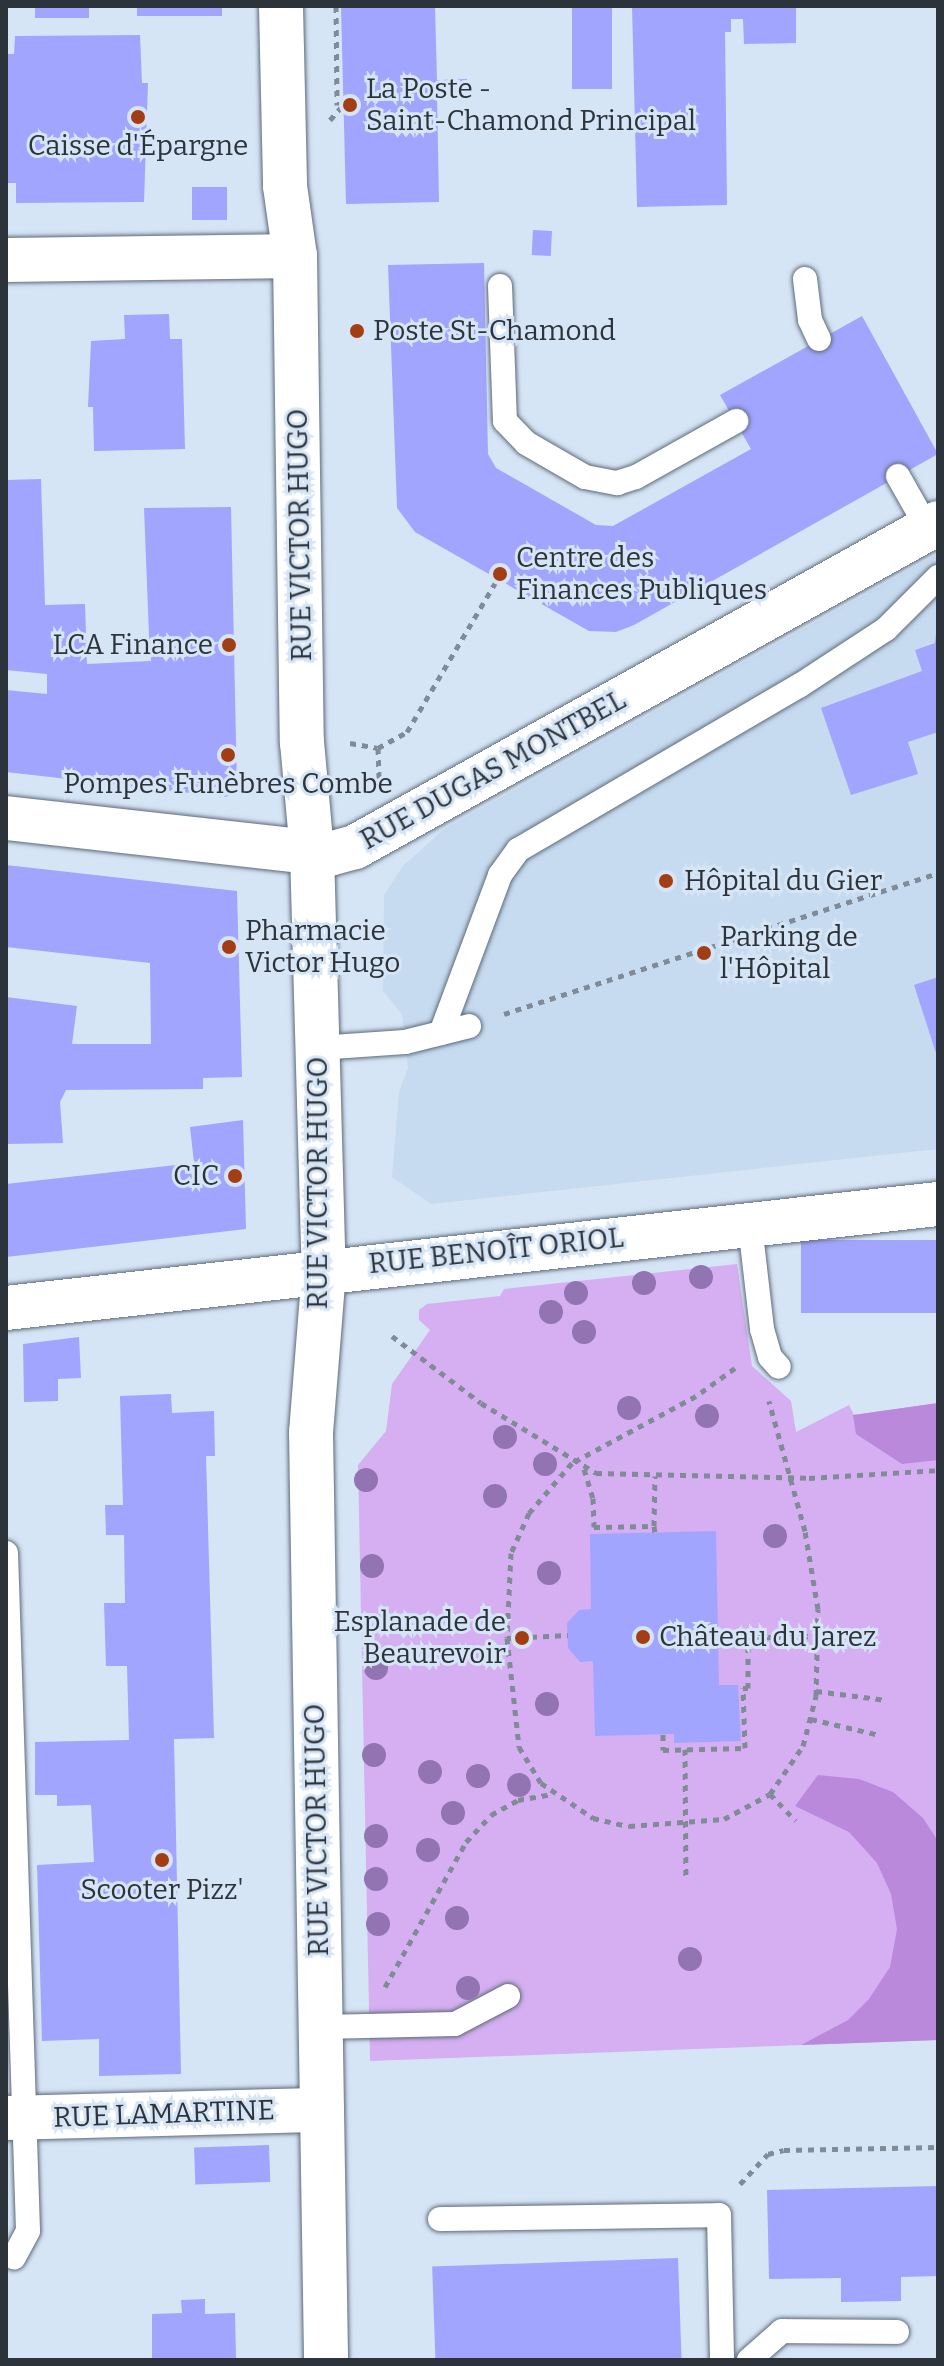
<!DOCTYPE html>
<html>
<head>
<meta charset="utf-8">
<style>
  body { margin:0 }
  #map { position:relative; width:944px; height:2366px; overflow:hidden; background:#d6e5f6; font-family:Bitter,serif }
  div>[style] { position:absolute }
  .built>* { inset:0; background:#c6daf0 }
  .green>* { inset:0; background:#d5aff1 }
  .forest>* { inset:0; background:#ba89dc }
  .building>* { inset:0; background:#a1a5fe; transform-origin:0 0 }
  .path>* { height:5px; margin-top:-2.5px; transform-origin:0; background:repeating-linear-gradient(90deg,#818b97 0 6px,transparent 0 12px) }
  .roads { filter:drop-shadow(0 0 2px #5d6b7a) drop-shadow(0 0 2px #5d6b7a) }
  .service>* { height:24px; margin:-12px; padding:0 12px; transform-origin:12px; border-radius:12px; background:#fff }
  .minor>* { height:44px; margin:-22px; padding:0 22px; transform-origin:22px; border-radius:22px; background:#fff }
  .secondary>* { height:44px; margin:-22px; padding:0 22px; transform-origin:22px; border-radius:22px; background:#fff }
  .trees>* { width:24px; height:24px; margin:-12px; border-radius:50%; background:#9174b1 }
  .dots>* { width:22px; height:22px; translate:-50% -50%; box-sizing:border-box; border:4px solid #d6e5f6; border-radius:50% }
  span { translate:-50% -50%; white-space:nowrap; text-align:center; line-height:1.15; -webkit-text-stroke:6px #d6e5f6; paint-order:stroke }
  .poi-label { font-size:28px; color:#2d333a }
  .left { translate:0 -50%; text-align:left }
  .right { translate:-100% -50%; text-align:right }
  .street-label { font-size:28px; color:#2d333a }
  .frame { position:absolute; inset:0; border:8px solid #2d333a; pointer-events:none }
</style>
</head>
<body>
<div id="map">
  <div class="built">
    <div style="clip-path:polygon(938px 554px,938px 1149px,431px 1204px,392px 1177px,399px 1092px,408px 1068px,402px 1014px,383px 991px,384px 895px,403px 866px,443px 830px)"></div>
  </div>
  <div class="green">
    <div style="clip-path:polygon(737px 1264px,752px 1366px,791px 1401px,796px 1432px,849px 1405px,854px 1415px,938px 1403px,938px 2040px,370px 2061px,358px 1465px,386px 1431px,392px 1384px,430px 1330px,419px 1320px,419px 1310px,427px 1304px,500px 1296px,504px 1289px)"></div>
  </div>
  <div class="forest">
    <div style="clip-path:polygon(938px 1403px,938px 1460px,902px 1464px,856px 1434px,853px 1415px)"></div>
    <div style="clip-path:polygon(818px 1775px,859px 1779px,893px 1792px,923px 1818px,938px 1841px,938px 2040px,801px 2045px,848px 2020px,869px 1999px,890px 1967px,897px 1929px,891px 1894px,877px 1863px,849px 1832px,795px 1806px)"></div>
  </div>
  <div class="building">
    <div style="left:35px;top:6px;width:54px;height:12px"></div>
    <div style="left:137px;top:6px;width:85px;height:10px"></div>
    <div style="clip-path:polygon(341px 6px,435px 6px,437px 80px,467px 79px,468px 94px,437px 95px,439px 202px,346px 204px)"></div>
    <div style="left:572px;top:6px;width:40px;height:83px"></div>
    <div style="clip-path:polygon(632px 6px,796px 6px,796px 43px,744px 44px,743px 19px,731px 19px,731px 32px,725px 32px,727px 205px,637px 207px)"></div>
    <div style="clip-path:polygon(140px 35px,142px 83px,148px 83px,144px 202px,16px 203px,16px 183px,6px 183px,6px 54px,14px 54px,15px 36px)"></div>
    <div style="left:192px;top:187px;width:35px;height:33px"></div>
    <div style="left:533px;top:230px;width:19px;height:25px;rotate:3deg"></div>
    <div style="clip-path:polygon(484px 263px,488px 454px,496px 468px,596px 525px,613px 526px,751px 449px,720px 395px,862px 316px,938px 454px,634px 625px,616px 632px,589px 631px,415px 532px,397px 508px,388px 265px)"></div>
    <div style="clip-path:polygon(169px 314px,170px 339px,182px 339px,185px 449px,94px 451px,93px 407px,88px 407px,91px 341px,125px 339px,124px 315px)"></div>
    <div style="clip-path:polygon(41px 479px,45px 605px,85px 604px,87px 664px,150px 661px,144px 508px,231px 507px,237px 788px,226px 797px,6px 772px,6px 690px,47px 694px,47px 674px,6px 670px,6px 480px)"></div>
    <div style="clip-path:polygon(937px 625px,938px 732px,908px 742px,918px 774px,851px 795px,821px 708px,922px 671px,915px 650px,935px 643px)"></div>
    <div style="clip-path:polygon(6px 865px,237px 891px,242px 1077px,203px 1078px,203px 1089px,66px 1090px,60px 1102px,63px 1143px,6px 1144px,6px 997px,77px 1006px,72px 1044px,151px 1044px,150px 963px,6px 947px)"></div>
    <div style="clip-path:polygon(938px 977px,938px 1056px,937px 1056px,914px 985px)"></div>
    <div style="clip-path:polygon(243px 1120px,246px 1229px,6px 1257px,6px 1184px,194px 1163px,190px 1127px)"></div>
    <div style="left:938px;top:1240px;width:73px;height:137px;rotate:90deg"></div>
    <div style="clip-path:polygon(79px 1337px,81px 1378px,58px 1379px,58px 1401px,24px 1402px,23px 1344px)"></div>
    <div style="clip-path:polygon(171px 1394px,172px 1413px,214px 1411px,215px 1456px,206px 1456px,214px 1738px,174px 1739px,181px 2074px,99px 2076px,99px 2039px,42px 2041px,37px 1865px,94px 1862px,91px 1805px,57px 1806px,57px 1795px,35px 1795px,35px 1742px,129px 1740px,127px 1666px,106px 1666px,104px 1603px,125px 1603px,124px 1535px,106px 1535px,105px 1505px,123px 1505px,120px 1396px)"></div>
    <div style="clip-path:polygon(716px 1531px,719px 1685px,738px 1685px,741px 1741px,674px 1743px,674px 1734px,595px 1736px,593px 1661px,580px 1662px,568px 1648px,567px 1623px,579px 1610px,591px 1609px,590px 1534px)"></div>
    <div style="left:269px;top:2145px;width:37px;height:75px;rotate:88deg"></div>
    <div style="clip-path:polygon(938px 2186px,938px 2276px,901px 2277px,901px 2301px,841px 2302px,841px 2278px,769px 2279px,767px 2190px)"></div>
    <div style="left:678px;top:2258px;width:102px;height:246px;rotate:88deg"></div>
    <div style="clip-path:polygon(205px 2299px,205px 2314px,235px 2313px,236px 2360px,152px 2360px,152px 2314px,182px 2313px,181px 2300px)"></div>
  </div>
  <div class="path">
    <div style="left:336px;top:6px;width:99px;rotate:89.4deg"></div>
    <div style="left:330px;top:120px;width:20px;rotate:-49deg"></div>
    <div style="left:350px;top:743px;width:28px;rotate:10deg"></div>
    <div style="left:378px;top:748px;width:33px;rotate:-29deg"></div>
    <div style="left:407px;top:732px;width:177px;rotate:-59.4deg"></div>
    <div style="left:378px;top:748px;width:31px;rotate:88deg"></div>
    <div style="left:504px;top:1014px;width:456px;rotate:-18deg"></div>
    <div style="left:392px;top:1336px;width:111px;rotate:37deg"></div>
    <div style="left:481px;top:1403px;width:135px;rotate:31.3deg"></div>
    <div style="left:596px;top:1473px;width:213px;rotate:1.3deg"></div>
    <div style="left:809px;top:1478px;width:129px;rotate:-3.5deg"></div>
    <div style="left:735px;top:1368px;width:48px;rotate:144.3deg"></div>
    <div style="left:696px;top:1396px;width:141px;rotate:151.6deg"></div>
    <div style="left:572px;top:1463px;width:66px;rotate:130.7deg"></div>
    <div style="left:529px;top:1513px;width:44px;rotate:114.2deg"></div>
    <div style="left:511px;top:1553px;width:85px;rotate:92.7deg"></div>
    <div style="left:507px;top:1638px;width:110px;rotate:83.7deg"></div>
    <div style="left:519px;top:1747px;width:42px;rotate:58.6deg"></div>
    <div style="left:541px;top:1783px;width:63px;rotate:33.9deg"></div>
    <div style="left:593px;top:1818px;width:37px;rotate:13deg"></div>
    <div style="left:629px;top:1826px;width:95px;rotate:-4.2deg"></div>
    <div style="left:724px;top:1819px;width:52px;rotate:-28.5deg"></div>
    <div style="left:770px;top:1794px;width:58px;rotate:-55.5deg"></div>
    <div style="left:803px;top:1746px;width:52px;rotate:-75.4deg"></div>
    <div style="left:816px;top:1696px;width:87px;rotate:-88.7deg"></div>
    <div style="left:818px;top:1609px;width:79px;rotate:-99.5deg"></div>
    <div style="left:805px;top:1531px;width:135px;rotate:-105.5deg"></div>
    <div style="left:584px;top:1469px;width:30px;rotate:73deg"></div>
    <div style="left:593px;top:1498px;width:29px;rotate:88deg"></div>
    <div style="left:594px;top:1527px;width:60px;rotate:-1deg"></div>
    <div style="left:654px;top:1526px;width:7px;rotate:82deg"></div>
    <div style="left:654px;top:1526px;width:50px;rotate:-88.9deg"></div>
    <div style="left:507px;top:1638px;width:61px;rotate:-2.8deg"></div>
    <div style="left:718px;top:1638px;width:101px;rotate:-1.1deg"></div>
    <div style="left:816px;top:1691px;width:71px;rotate:7.3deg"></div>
    <div style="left:811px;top:1719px;width:71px;rotate:13.1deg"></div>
    <div style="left:663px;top:1734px;width:16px;rotate:90deg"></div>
    <div style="left:663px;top:1750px;width:82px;rotate:-1.4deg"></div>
    <div style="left:745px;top:1748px;width:60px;rotate:-91.9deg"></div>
    <div style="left:743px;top:1688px;width:5px"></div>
    <div style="left:748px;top:1688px;width:50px;rotate:-90deg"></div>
    <div style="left:685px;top:1749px;width:129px;rotate:89.6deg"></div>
    <div style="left:770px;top:1794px;width:37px;rotate:46deg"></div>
    <div style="left:385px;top:1987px;width:166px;rotate:-60.8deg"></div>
    <div style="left:466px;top:1842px;width:37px;rotate:-47deg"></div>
    <div style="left:491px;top:1815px;width:31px;rotate:-29deg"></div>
    <div style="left:518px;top:1800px;width:36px;rotate:-10deg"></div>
    <div style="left:740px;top:2184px;width:41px;rotate:-47deg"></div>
    <div style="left:768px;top:2154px;width:16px;rotate:-14deg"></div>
    <div style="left:784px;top:2150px;width:154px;rotate:-1.1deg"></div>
  </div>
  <div class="roads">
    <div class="service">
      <div style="left:805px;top:279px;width:41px;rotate:83deg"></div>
      <div style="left:810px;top:320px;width:21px;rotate:65deg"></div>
      <div style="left:500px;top:286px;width:135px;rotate:87.9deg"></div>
      <div style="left:505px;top:421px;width:30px;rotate:46deg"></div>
      <div style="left:526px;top:443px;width:68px;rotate:30deg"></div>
      <div style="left:585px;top:477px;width:33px;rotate:11deg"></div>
      <div style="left:617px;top:483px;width:20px;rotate:-18deg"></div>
      <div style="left:636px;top:477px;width:115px;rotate:-29.2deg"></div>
      <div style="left:898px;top:476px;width:61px;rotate:60.5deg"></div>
      <div style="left:441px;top:1033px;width:169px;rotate:-69.5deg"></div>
      <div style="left:500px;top:875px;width:31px;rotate:-54deg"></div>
      <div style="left:518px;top:850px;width:325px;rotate:-30.3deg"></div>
      <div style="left:799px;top:686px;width:104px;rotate:-33.2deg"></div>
      <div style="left:886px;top:629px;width:74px;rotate:-45deg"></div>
      <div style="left:318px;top:1048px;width:87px;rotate:-3.9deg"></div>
      <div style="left:405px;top:1042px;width:66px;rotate:-14deg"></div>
      <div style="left:750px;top:1225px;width:105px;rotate:83.4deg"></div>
      <div style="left:762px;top:1329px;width:29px;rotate:74deg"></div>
      <div style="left:770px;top:1357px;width:13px;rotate:48deg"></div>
      <div style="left:6px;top:1553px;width:678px;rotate:88.14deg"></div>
      <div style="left:28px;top:2231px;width:30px;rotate:118deg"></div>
      <div style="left:321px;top:2027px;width:134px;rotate:-1.3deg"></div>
      <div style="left:455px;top:2024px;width:60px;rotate:-27.8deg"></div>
      <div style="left:440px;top:2219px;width:279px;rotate:-0.8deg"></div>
      <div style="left:719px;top:2215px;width:145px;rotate:88.8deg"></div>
      <div style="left:749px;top:2360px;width:44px;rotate:-41.3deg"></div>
      <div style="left:782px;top:2331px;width:115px;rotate:0.5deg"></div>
    </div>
    <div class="minor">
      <div style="left:6px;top:260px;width:289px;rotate:-0.8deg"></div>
      <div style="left:6px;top:818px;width:325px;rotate:6.4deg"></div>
      <div style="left:329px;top:854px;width:27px;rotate:-15deg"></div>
      <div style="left:355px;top:847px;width:667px;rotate:-29.06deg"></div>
      <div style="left:6px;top:2118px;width:316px;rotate:-1.5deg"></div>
    </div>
    <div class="secondary">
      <div style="left:281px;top:6px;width:180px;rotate:88.7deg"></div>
      <div style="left:285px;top:186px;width:71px;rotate:81.9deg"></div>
      <div style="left:295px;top:256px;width:486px;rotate:89.2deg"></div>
      <div style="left:302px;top:742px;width:110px;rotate:84.8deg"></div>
      <div style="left:312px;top:852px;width:419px;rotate:88.4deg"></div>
      <div style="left:324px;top:1271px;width:162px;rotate:94.6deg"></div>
      <div style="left:311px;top:1432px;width:928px;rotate:89.07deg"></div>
      <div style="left:6px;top:1308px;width:938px;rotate:-6.37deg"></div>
    </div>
  </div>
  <div class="trees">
    <div style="left:701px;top:1277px"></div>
    <div style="left:644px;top:1283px"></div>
    <div style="left:576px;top:1293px"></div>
    <div style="left:551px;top:1312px"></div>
    <div style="left:584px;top:1332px"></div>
    <div style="left:629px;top:1408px"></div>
    <div style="left:707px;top:1416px"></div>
    <div style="left:505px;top:1437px"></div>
    <div style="left:545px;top:1464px"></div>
    <div style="left:366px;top:1480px"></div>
    <div style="left:495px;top:1496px"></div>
    <div style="left:775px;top:1536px"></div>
    <div style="left:372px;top:1566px"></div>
    <div style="left:549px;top:1573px"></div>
    <div style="left:376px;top:1668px"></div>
    <div style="left:547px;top:1704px"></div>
    <div style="left:374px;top:1755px"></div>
    <div style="left:430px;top:1772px"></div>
    <div style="left:478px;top:1776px"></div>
    <div style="left:519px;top:1785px"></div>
    <div style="left:453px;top:1813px"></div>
    <div style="left:376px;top:1836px"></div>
    <div style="left:428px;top:1850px"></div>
    <div style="left:376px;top:1879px"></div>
    <div style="left:457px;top:1918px"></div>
    <div style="left:378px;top:1924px"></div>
    <div style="left:690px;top:1959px"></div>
    <div style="left:468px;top:1988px"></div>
  </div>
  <div class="dots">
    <div style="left:350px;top:105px;background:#a23d14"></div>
    <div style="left:138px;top:117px;background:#a23d14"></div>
    <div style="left:357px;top:331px;background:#a23d14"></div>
    <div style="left:500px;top:574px;background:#a23d14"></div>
    <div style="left:229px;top:645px;background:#a23d14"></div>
    <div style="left:228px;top:755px;background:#a23d14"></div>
    <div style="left:666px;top:881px;background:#a23d14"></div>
    <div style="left:229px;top:947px;background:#a23d14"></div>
    <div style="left:704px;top:953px;background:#a23d14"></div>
    <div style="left:235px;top:1176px;background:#a23d14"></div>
    <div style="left:643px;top:1637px;background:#a23d14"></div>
    <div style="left:522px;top:1638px;background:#a23d14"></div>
    <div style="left:162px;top:1860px;background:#a23d14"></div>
  </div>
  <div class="poi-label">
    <span class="left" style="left:366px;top:105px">La Poste -<br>Saint-Chamond Principal</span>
    <span style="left:138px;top:146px">Caisse d'Épargne</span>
    <span class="left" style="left:373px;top:331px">Poste St-Chamond</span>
    <span class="left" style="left:516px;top:574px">Centre des<br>Finances Publiques</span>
    <span class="right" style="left:213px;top:645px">LCA Finance</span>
    <span style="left:228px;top:784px">Pompes Funèbres Combe</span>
    <span class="left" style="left:684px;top:881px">Hôpital du Gier</span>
    <span class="left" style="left:245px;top:947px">Pharmacie<br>Victor Hugo</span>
    <span class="left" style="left:720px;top:953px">Parking de<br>l'Hôpital</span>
    <span class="right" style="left:219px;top:1176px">CIC</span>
    <span class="right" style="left:506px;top:1638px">Esplanade de<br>Beaurevoir</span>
    <span class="left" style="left:659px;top:1637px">Château du Jarez</span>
    <span style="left:162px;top:1890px">Scooter Pizz'</span>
  </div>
  <div class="street-label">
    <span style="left:300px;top:535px;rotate:-91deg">RUE VICTOR HUGO</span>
    <span style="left:493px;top:770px;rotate:-29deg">RUE DUGAS MONTBEL</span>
    <span style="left:318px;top:1183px;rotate:-90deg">RUE VICTOR HUGO</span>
    <span style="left:496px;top:1251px;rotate:-6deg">RUE BENOÎT ORIOL</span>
    <span style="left:317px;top:1830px;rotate:-91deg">RUE VICTOR HUGO</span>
    <span style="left:164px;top:2114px;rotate:-2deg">RUE LAMARTINE</span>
  </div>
  <div class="frame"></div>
</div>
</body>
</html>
